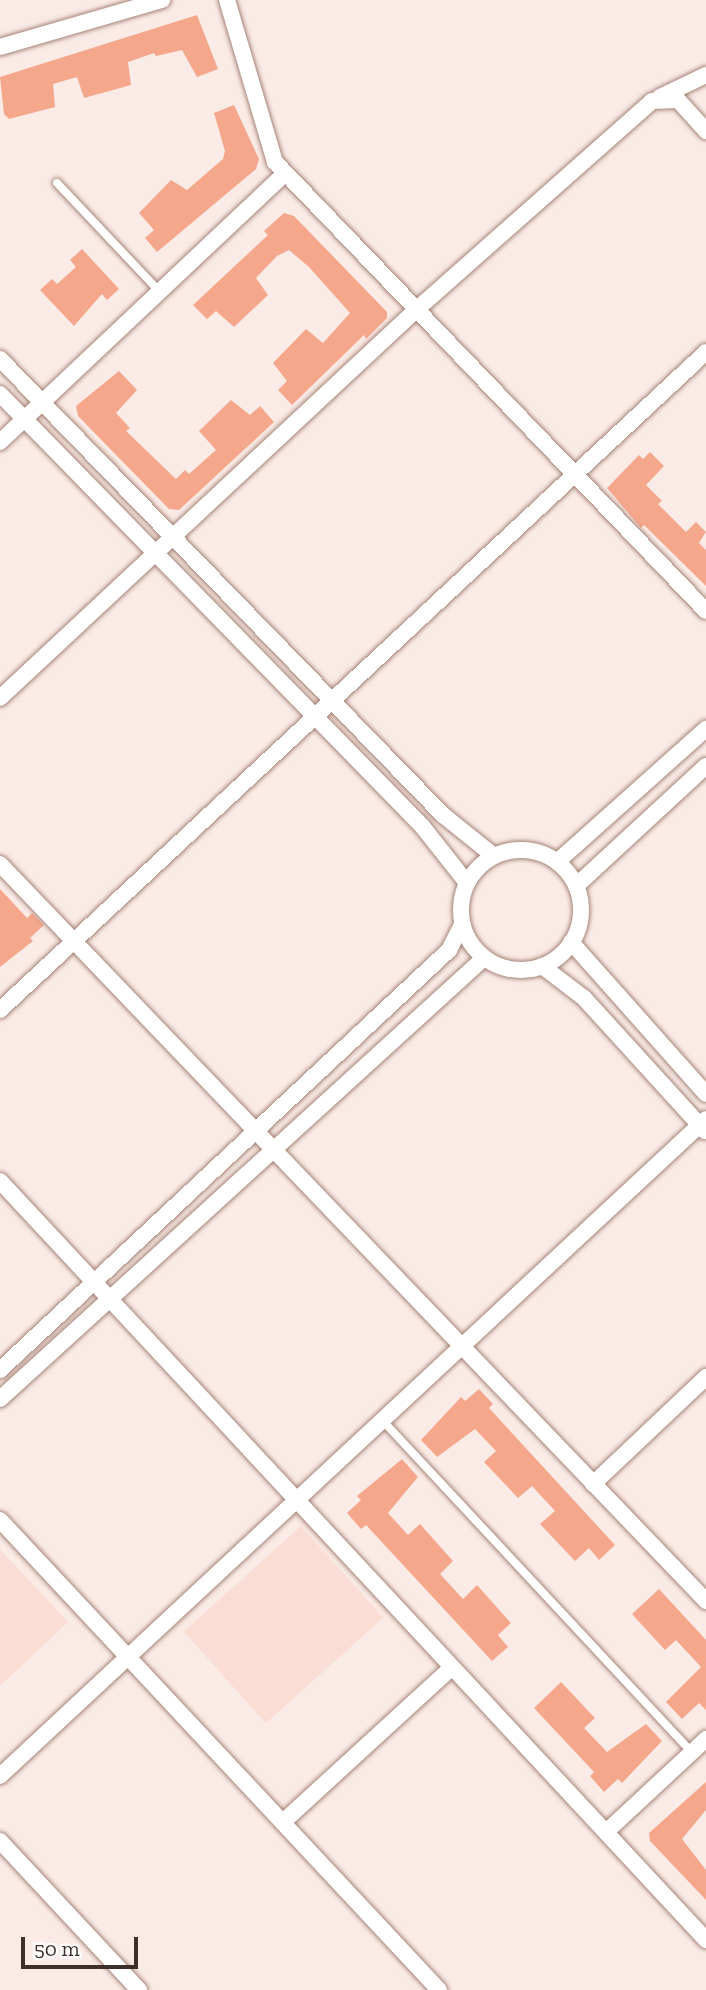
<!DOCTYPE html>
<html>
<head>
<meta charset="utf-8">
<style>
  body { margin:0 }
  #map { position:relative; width:706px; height:1990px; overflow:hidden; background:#faebe6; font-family:"Zilla Slab",serif }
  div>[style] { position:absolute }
  .built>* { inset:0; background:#faded5; transform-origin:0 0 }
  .building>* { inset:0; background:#f5a78c }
  .roads { filter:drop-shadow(0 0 2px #a68478) drop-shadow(0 0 2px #a68478) }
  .lane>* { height:8px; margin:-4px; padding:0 4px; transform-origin:4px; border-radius:4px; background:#fff }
  .street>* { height:16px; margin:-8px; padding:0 8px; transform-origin:8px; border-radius:8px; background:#fff }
  .street>.ring { margin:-8px; padding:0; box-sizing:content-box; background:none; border:16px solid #fff; border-radius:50% }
  span { translate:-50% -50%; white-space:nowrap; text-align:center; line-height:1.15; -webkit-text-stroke:5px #fcfcfc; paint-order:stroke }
  .scale { position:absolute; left:21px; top:1937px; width:117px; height:32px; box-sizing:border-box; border:4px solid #3d2f2a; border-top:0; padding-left:9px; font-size:21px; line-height:24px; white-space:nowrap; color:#3d2f2a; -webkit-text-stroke:5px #fcfcfc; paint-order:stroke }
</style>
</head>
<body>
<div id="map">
  <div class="built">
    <div style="left:301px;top:1526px;width:123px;height:158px;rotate:48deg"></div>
    <div style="clip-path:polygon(0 1549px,68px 1622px,0 1686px)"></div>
  </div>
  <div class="building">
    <div style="clip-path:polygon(197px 15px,218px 69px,197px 77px,182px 50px,156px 56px,154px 53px,128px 62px,131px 85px,84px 98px,77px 77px,53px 84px,55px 107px,9px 119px,4px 114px,0 77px)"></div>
    <div style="clip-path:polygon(234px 105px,259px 159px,256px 169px,157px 252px,145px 238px,154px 230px,139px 213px,171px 180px,187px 190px,223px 159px,225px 151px,214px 113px)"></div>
    <div style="clip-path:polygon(284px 213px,294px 216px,387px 312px,387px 318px,366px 339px,364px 335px,292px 405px,278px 390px,287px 381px,273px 363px,306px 329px,323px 343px,350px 313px,309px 267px,289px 250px,277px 256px,256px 278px,268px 295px,234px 327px,216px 311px,207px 319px,193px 305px,268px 235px,264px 231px)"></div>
    <div style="clip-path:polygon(82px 249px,119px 289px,107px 300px,102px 294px,74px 326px,40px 290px,52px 279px,57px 284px,76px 267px,70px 260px)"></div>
    <div style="clip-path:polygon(119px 371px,137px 390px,116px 413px,130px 428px,126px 431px,176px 479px,185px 470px,189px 474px,216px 450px,199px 431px,231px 400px,250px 415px,260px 406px,274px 422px,179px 510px,169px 509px,78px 416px,76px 406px)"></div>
    <div style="clip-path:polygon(650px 452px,664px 466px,646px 485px,662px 501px,658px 504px,686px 532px,696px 522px,706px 532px,699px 543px,706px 550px,706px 586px,644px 525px,641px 528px,607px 488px,639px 455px,643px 459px)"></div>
    <div style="clip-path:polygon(0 889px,27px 918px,32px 913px,44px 925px,30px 938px,33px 941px,0 967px)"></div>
    <div style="clip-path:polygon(479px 1389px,493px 1404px,489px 1408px,615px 1545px,599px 1560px,589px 1548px,575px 1561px,540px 1524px,555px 1511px,532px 1486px,518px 1498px,484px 1462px,496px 1451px,475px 1429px,437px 1457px,421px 1440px,461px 1397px,465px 1401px)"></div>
    <div style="clip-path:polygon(402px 1459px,418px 1477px,388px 1513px,408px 1535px,420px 1524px,453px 1561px,440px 1574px,463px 1599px,477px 1585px,511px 1623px,498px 1635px,508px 1647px,492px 1661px,366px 1525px,361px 1529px,347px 1513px,361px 1500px,357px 1496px)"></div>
    <div style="clip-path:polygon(659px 1589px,706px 1640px,706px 1710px,699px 1703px,682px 1719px,666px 1702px,701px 1667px,676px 1640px,665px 1650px,632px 1614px)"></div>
    <div style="clip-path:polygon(561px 1682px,595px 1718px,584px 1728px,607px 1752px,646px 1724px,662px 1741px,622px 1783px,618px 1779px,604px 1792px,590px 1776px,594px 1772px,534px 1708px)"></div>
    <div style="clip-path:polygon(706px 1782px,706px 1810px,682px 1839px,706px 1870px,706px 1900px,650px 1841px,649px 1833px)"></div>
  </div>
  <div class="roads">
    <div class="lane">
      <div style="left:57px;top:183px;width:149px;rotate:46.6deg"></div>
      <div style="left:382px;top:1420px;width:454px;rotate:47deg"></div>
    </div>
    <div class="street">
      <div style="left:227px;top:0;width:169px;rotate:73.5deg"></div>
      <div style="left:275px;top:162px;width:622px;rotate:46.17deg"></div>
      <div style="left:0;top:47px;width:169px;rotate:-16.2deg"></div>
      <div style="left:660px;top:97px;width:51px;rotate:-25.6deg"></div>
      <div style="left:0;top:359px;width:636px;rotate:45.83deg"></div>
      <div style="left:443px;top:815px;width:65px;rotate:38.8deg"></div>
      <div style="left:0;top:394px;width:604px;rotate:45.67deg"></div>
      <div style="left:422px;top:826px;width:73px;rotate:51.7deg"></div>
      <div style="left:0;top:442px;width:392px;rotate:-43.3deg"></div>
      <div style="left:0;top:698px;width:569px;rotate:-43.01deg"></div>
      <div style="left:416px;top:310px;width:315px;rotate:-41.5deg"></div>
      <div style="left:652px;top:101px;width:26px;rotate:-2deg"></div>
      <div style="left:678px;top:100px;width:42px;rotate:47.9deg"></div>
      <div class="ring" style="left:461px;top:850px;width:104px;height:104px"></div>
      <div style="left:557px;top:862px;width:200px;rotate:-41.8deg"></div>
      <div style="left:0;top:864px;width:1021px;rotate:46.23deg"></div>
      <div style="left:576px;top:886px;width:177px;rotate:-42.7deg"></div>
      <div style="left:571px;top:942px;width:203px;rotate:48.4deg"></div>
      <div style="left:542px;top:966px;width:53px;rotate:37.3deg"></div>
      <div style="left:584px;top:998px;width:180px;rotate:47.7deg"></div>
      <div style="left:0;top:1010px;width:965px;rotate:-42.98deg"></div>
      <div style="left:0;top:1181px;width:1037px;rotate:47.07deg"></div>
      <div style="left:0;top:1370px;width:615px;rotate:-43.09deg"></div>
      <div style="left:449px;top:950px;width:29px;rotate:-63deg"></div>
      <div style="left:0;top:1399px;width:655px;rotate:-42.34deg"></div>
      <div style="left:593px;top:1484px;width:156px;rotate:-43.4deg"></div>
      <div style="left:0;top:1520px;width:643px;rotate:46.95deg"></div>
      <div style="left:0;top:1776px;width:964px;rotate:-42.94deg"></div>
      <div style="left:283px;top:1822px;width:229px;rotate:-42.5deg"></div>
      <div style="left:606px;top:1832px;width:137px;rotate:-42.9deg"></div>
      <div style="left:0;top:1841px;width:204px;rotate:47deg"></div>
    </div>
  </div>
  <div class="scale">50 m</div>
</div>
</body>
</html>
